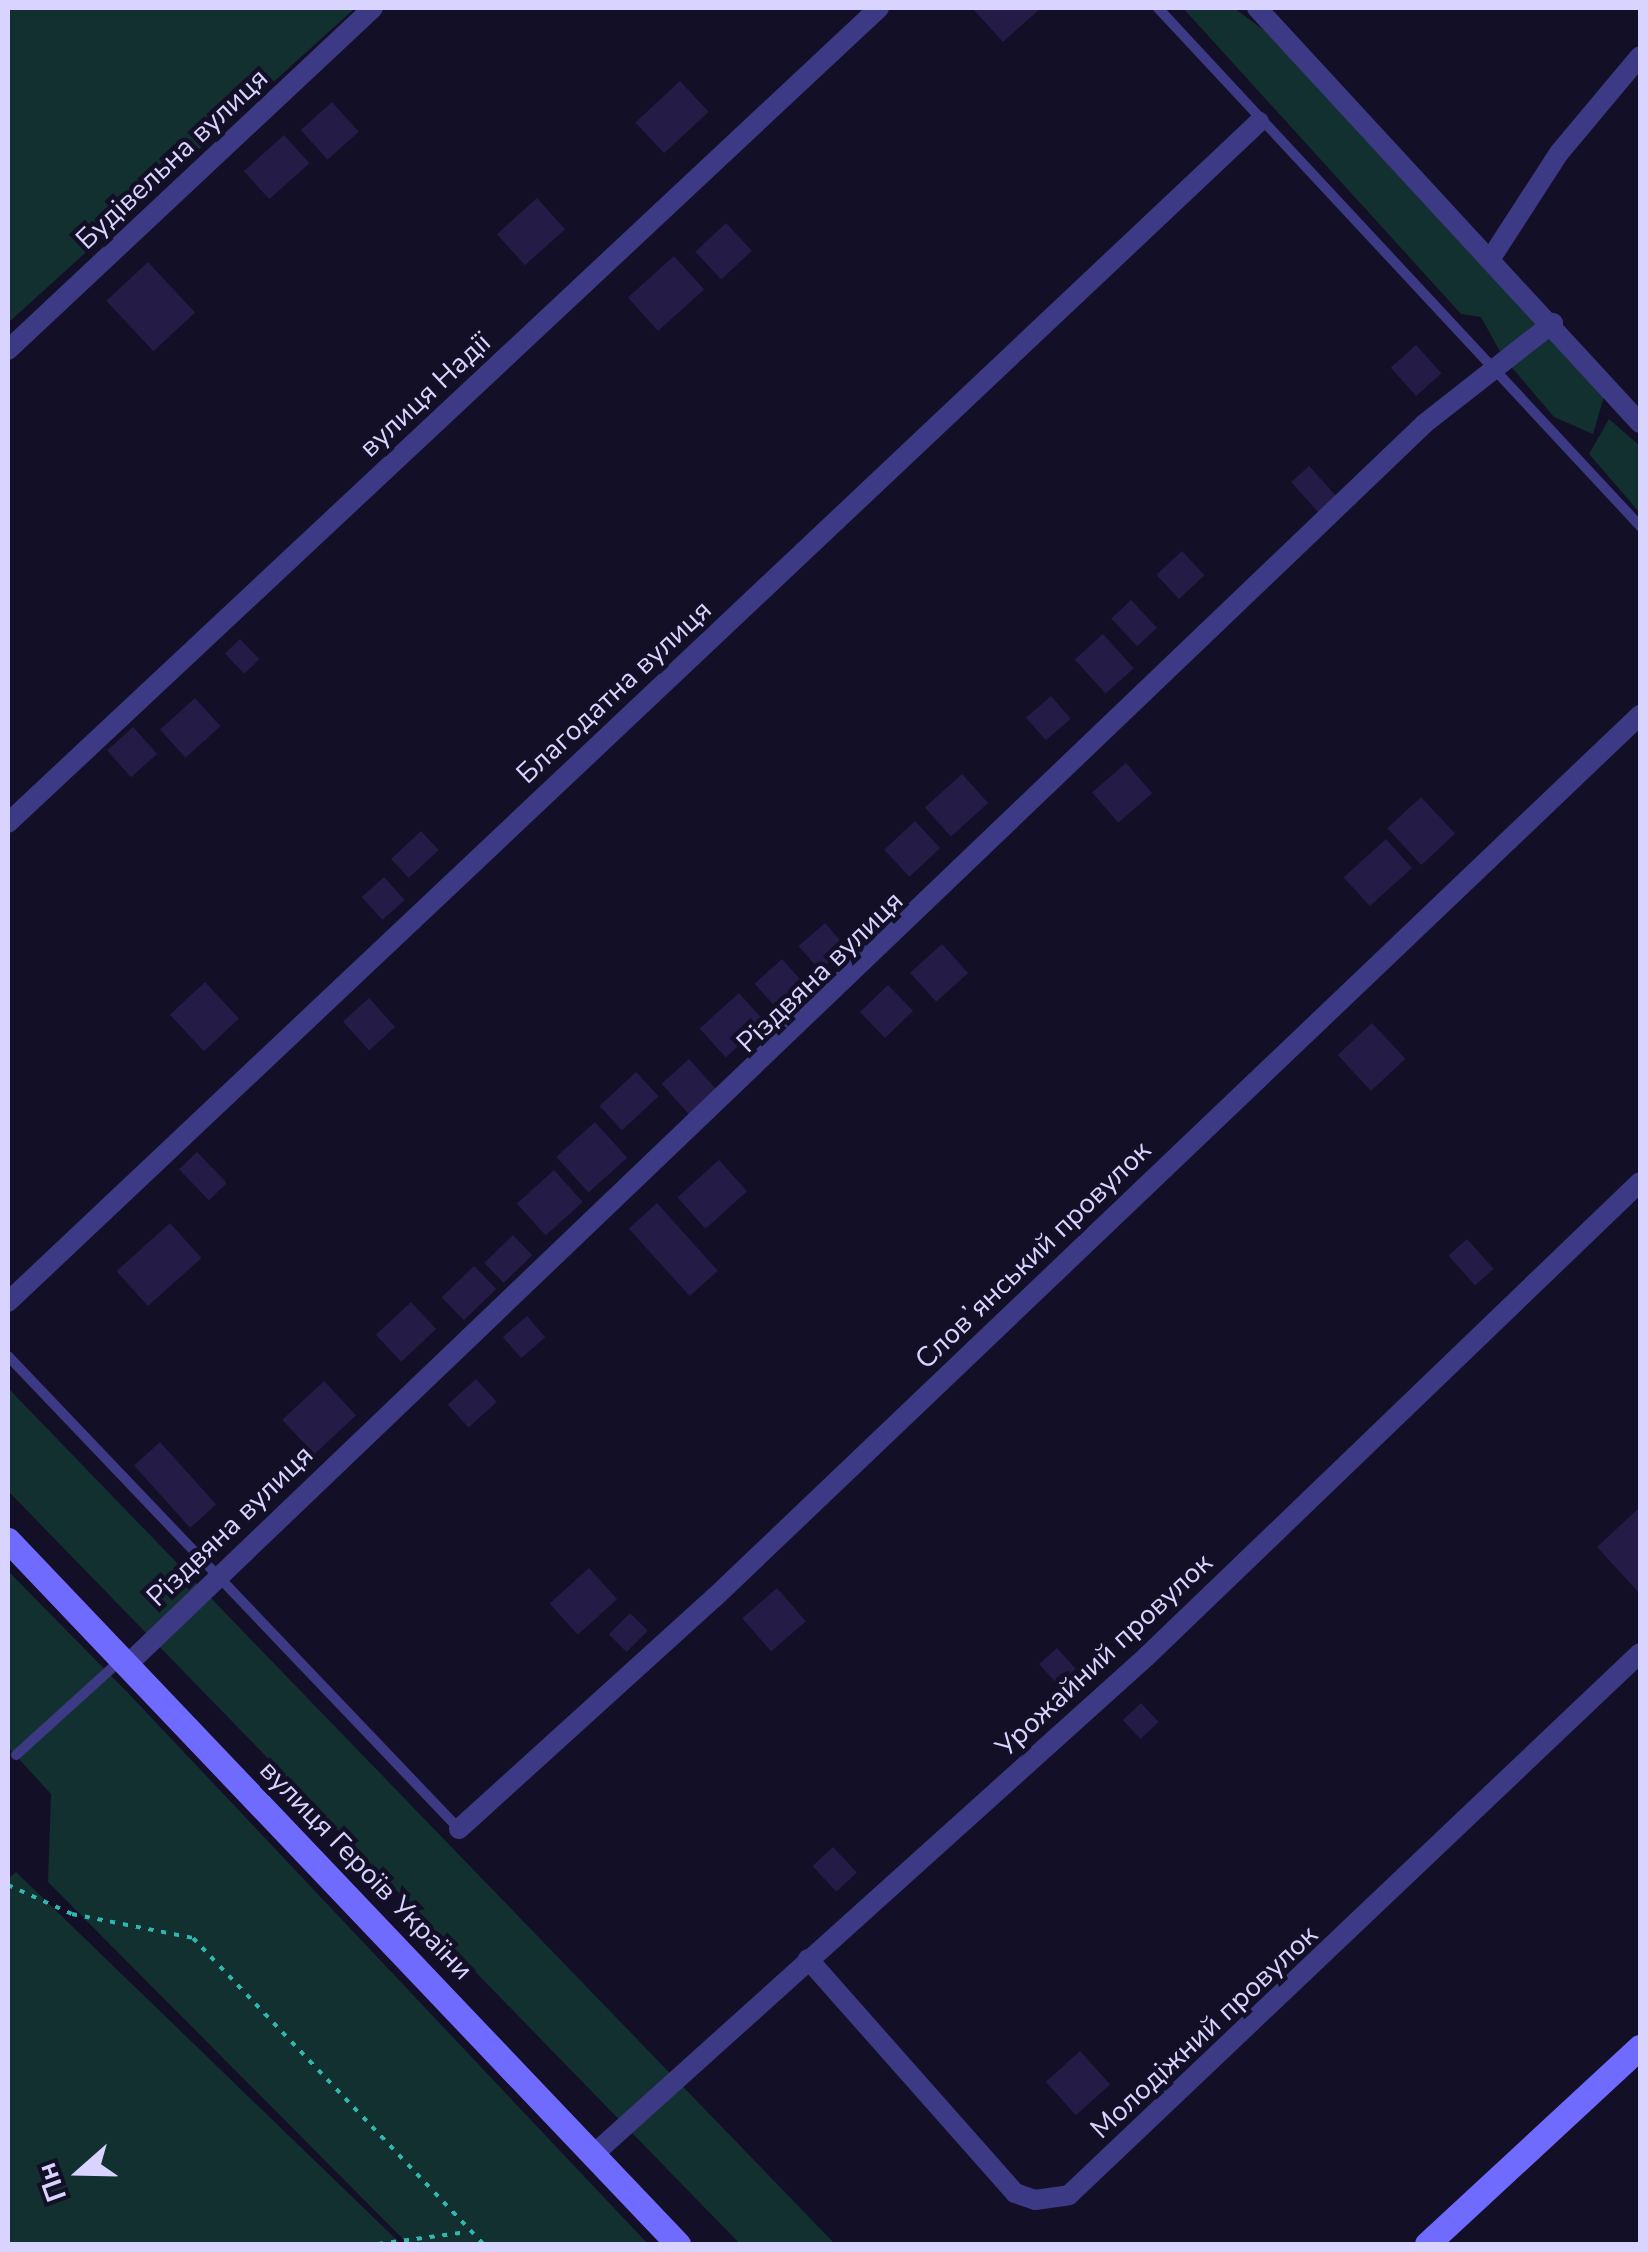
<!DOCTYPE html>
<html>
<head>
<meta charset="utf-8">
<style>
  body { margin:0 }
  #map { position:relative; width:1648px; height:2252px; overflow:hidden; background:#130f26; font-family:"Nunito Sans",sans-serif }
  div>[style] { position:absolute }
  .green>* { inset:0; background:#12302f }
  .building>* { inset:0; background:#241b47; transform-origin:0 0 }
  .path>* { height:4px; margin-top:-2px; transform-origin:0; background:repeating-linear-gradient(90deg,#2fb8b0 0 5px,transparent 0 13px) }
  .lane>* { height:10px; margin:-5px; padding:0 5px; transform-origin:5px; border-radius:5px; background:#3d3a85 }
  .street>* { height:20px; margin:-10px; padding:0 10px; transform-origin:10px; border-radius:10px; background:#3d3a85 }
  .secondary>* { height:25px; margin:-12.5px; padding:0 12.5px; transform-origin:12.5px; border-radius:12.5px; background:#6f6bff }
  span { translate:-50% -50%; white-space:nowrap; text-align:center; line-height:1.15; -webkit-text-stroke:9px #130f26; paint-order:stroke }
  .street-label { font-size:28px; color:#d9d4ff }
  .frame { position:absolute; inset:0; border:10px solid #d9d4ff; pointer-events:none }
  .north { position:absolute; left:30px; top:2122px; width:100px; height:100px; -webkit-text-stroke:8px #130f26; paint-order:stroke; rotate:250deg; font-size:28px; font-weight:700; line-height:40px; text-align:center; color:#d9d4ff }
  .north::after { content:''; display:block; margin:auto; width:35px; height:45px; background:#d9d4ff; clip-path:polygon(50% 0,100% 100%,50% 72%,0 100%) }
</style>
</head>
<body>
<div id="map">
  <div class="green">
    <div style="clip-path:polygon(8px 8px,355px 8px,8px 323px)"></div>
    <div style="clip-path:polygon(1183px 8px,1234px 8px,1265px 31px,1605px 393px,1593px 434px,1554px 417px,1503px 357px,1481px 317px,1461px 314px)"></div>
    <div style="clip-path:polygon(1609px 419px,1640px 446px,1640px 513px,1589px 454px)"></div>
    <div style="clip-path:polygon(8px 1388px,835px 2244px,740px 2244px,8px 1491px)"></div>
    <div style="clip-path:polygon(8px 1571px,129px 1694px,648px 2244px,408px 2244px,48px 1882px,51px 1794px,8px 1747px)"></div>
    <div style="clip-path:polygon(16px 1872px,401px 2244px,8px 2244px,8px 1879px)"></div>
  </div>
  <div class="building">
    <div style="clip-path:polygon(972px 8px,1041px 8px,1003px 42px)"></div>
    <div style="left:680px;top:81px;width:42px;height:61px;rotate:47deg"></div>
    <div style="left:332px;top:102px;width:40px;height:42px;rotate:48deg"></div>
    <div style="left:284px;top:135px;width:38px;height:54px;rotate:48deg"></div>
    <div style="left:537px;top:198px;width:42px;height:54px;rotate:48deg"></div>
    <div style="left:726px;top:223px;width:38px;height:42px;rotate:47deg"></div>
    <div style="left:674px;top:256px;width:45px;height:62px;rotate:48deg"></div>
    <div style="left:148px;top:262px;width:69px;height:57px;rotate:47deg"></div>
    <div style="left:1416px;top:345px;width:38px;height:34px;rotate:48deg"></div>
    <div style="left:1309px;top:466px;width:42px;height:24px;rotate:48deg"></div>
    <div style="left:1182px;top:551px;width:33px;height:35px;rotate:47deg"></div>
    <div style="left:1131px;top:600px;width:38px;height:27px;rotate:47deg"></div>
    <div style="left:1103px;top:634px;width:46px;height:38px;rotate:48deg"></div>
    <div style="left:240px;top:639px;width:28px;height:21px;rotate:46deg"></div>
    <div style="left:1051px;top:696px;width:30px;height:33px;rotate:49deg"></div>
    <div style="left:195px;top:698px;width:38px;height:47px;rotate:48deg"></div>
    <div style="left:133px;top:727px;width:36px;height:35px;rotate:48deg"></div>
    <div style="left:1126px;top:763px;width:40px;height:45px;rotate:49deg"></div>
    <div style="left:962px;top:774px;width:39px;height:50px;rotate:48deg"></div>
    <div style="left:1421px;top:797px;width:50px;height:46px;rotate:47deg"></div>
    <div style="left:915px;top:821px;width:37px;height:42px;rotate:47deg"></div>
    <div style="left:421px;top:831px;width:26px;height:41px;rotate:47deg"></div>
    <div style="left:1386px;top:839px;width:39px;height:57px;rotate:48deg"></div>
    <div style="left:384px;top:877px;width:31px;height:30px;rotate:48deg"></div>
    <div style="left:825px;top:923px;width:32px;height:35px;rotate:49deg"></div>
    <div style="left:942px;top:944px;width:39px;height:43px;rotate:48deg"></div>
    <div style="left:782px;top:959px;width:39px;height:37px;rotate:48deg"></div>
    <div style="left:205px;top:982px;width:50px;height:48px;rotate:47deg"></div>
    <div style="left:888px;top:985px;width:36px;height:39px;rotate:46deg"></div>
    <div style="left:739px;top:993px;width:39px;height:53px;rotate:48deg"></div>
    <div style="left:369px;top:998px;width:39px;height:35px;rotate:48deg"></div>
    <div style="left:1372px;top:1023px;width:49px;height:47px;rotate:47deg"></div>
    <div style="left:689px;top:1059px;width:42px;height:37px;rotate:48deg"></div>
    <div style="left:636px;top:1072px;width:33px;height:50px;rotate:47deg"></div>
    <div style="left:595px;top:1122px;width:48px;height:52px;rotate:48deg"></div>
    <div style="left:197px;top:1152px;width:43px;height:25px;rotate:46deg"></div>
    <div style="left:719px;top:1160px;width:42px;height:56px;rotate:48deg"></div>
    <div style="left:554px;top:1170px;width:43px;height:50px;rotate:48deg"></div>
    <div style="left:657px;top:1203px;width:91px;height:38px;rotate:48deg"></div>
    <div style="left:170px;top:1223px;width:47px;height:72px;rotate:48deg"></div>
    <div style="left:513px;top:1235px;width:28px;height:40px;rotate:46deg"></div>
    <div style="left:1467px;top:1239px;width:40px;height:25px;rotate:48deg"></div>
    <div style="left:474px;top:1266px;width:32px;height:45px;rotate:46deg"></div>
    <div style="left:411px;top:1302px;width:37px;height:48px;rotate:47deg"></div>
    <div style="left:527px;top:1316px;width:28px;height:32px;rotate:49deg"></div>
    <div style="left:476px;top:1379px;width:31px;height:38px;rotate:48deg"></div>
    <div style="left:324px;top:1381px;width:47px;height:57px;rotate:47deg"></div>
    <div style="left:160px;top:1442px;width:84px;height:35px;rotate:48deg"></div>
    <div style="clip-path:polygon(1640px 1507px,1640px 1591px,1639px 1593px,1597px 1547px)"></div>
    <div style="left:589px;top:1568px;width:42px;height:53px;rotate:48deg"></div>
    <div style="left:777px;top:1588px;width:44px;height:46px;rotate:49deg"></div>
    <div style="left:630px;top:1613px;width:25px;height:30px;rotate:45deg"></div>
    <div style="left:1057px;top:1648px;width:39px;height:24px;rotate:48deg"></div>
    <div style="left:1141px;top:1703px;width:26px;height:25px;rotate:47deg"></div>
    <div style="left:833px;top:1847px;width:35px;height:28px;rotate:47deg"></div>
    <div style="left:1080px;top:2051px;width:45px;height:46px;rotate:48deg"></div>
  </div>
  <div class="path">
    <div style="left:8px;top:1885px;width:70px;rotate:24.4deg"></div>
    <div style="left:72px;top:1914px;width:123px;rotate:11.2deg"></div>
    <div style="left:193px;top:1938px;width:422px;rotate:46.5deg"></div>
    <div style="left:378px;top:2244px;width:90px;rotate:-7.7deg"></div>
  </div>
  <div class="lane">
    <div style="left:1158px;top:8px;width:708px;rotate:47.06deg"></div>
    <div style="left:8px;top:1356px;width:654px;rotate:46.36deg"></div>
    <div style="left:16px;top:1755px;width:143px;rotate:-42.2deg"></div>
  </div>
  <div class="street">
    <div style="left:1257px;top:8px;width:565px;rotate:47.3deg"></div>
    <div style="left:1493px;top:255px;width:121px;rotate:-57.1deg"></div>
    <div style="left:1559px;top:153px;width:126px;rotate:-50.1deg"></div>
    <div style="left:8px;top:350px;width:500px;rotate:-43.14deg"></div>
    <div style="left:8px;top:823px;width:1193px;rotate:-43.1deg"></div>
    <div style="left:8px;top:1302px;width:1720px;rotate:-43.33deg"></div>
    <div style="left:128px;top:1664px;width:1794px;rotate:-43.73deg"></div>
    <div style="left:1424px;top:424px;width:164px;rotate:-38.1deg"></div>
    <div style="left:459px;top:1829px;width:344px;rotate:-42.2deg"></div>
    <div style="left:714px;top:1598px;width:1280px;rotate:-43.64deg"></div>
    <div style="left:808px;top:1959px;width:312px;rotate:48.5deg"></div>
    <div style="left:1015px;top:2193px;width:21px;rotate:19deg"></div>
    <div style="left:1035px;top:2200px;width:34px;rotate:-8deg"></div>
    <div style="left:1069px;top:2195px;width:787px;rotate:-43.51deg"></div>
    <div style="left:594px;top:2154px;width:743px;rotate:-42deg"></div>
    <div style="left:1146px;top:1657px;width:685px;rotate:-43.88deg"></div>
  </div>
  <div class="secondary">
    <div style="left:8px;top:1540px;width:972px;rotate:46.42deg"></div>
    <div style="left:1427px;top:2244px;width:290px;rotate:-42.8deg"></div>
  </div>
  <div class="street-label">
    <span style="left:172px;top:159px;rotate:-43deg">Будівельна вулиця</span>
    <span style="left:425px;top:395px;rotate:-43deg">вулиця Надії</span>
    <span style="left:614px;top:692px;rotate:-43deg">Благодатна вулиця</span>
    <span style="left:820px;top:972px;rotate:-44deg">Різдвяна вулиця</span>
    <span style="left:1033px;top:1255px;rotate:-44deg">Словʼянський провулок</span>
    <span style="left:230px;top:1526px;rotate:-44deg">Різдвяна вулиця</span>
    <span style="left:1104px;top:1655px;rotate:-43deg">Урожайний провулок</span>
    <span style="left:366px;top:1870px;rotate:46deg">вулиця Героїв України</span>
    <span style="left:1204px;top:2032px;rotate:-43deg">Молодіжний провулок</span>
  </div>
  <div class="frame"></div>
  <div class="north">Пн</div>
</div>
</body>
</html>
